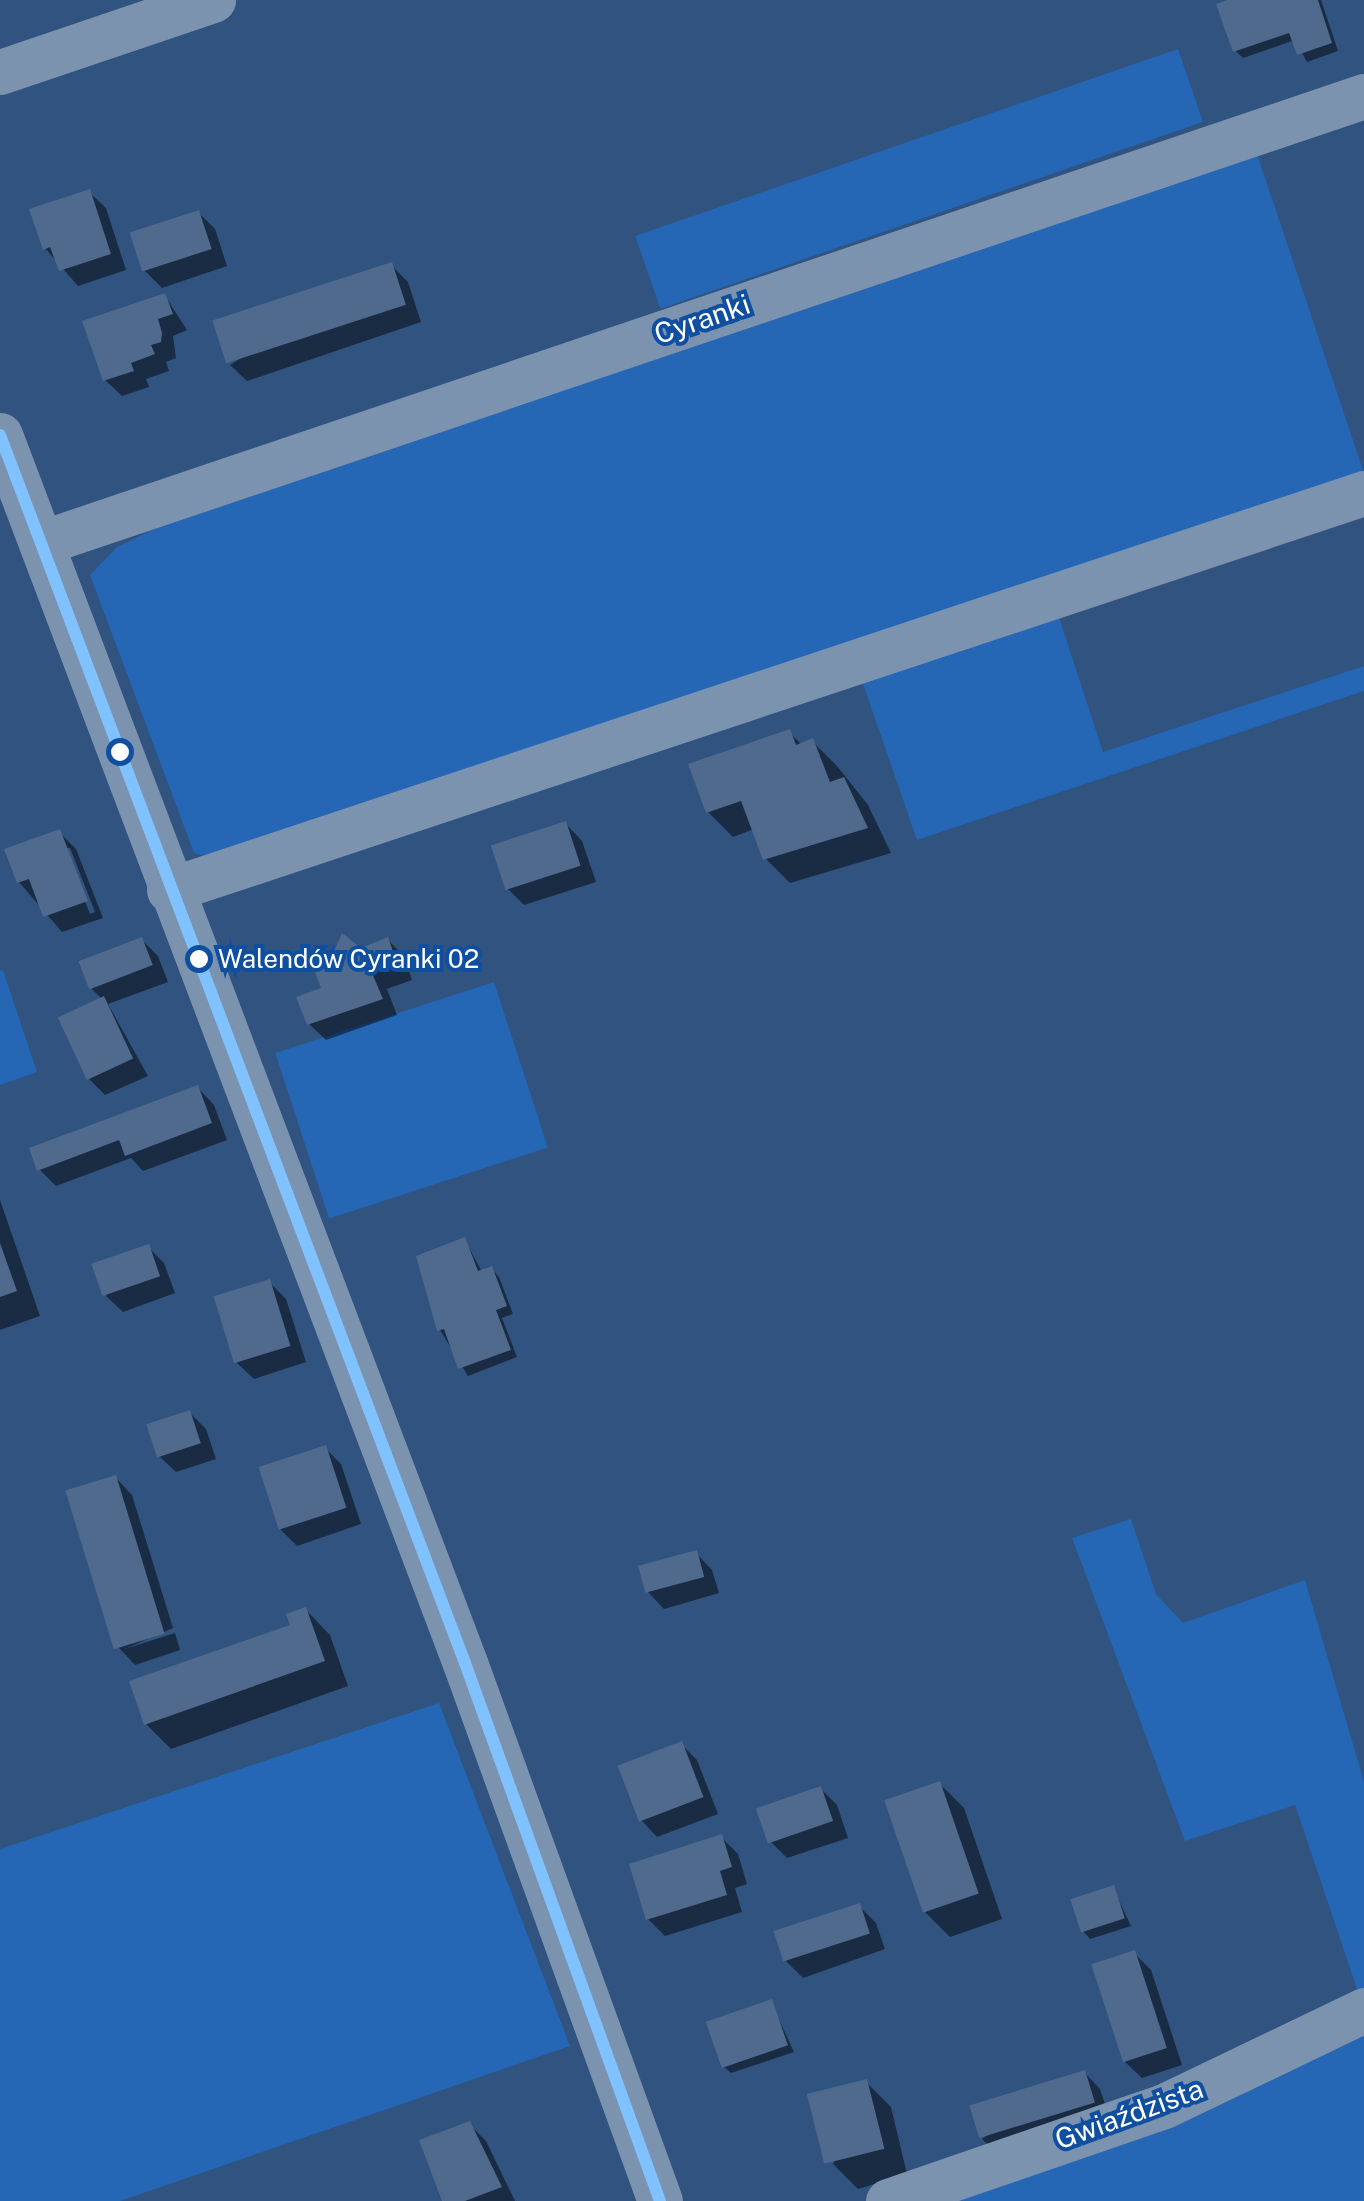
<!DOCTYPE html>
<html>
<head>
<meta charset="utf-8">
<style>
  body { margin:0 }
  #map { position:relative; width:1364px; height:2201px; overflow:hidden; background:#31537f; font-family:"Public Sans",sans-serif }
  div>[style] { position:absolute }
  .green>* { inset:0; background:#2566b5; transform-origin:0 0 }
  .shadow>* { inset:0; background:#0007 }
  .building>* { inset:0; background:#4f6a8d; transform-origin:0 0 }
  .street>* { height:45px; margin:-22.5px; padding:0 22.5px; transform-origin:22.5px; border-radius:22.5px; background:#7c93af }
  .bus-1>* { height:12px; margin:-6px; padding:0 6px; transform-origin:6px; border-radius:6px; background:#80c2ff }
  .dots>* { width:28px; height:28px; translate:-50% -50%; box-sizing:border-box; border:5px solid #104fa0; border-radius:50% }
  span { translate:-50% -50%; white-space:nowrap; text-align:center; line-height:1.15; -webkit-text-stroke:8px #104fa0; paint-order:stroke }
  .bus-label { font-size:26px; color:#fff }
  .left { translate:0 -50%; text-align:left }
  .street-label { font-size:28px; color:#fff }
</style>
</head>
<body>
<div id="map">
  <div class="green">
    <div style="left:1178px;top:49px;width:77px;height:574px;rotate:71deg"></div>
    <div style="clip-path:polygon(1257px 154px,1364px 473px,215px 859px,194px 853px,90px 575px,117px 547px,175px 519px)"></div>
    <div style="clip-path:polygon(1056px 608px,1103px 752px,1364px 666px,1364px 691px,917px 840px,861px 678px)"></div>
    <div style="clip-path:polygon(3px 970px,37px 1072px,0 1085px,0 971px)"></div>
    <div style="left:494px;top:982px;width:174px;height:230px;rotate:72deg"></div>
    <div style="clip-path:polygon(1131px 1519px,1156px 1594px,1183px 1623px,1305px 1580px,1364px 1782px,1364px 1990px,1358px 1992px,1295px 1805px,1185px 1841px,1072px 1538px)"></div>
    <div style="clip-path:polygon(439px 1703px,570px 2046px,120px 2201px,0 2201px,0 1849px)"></div>
    <div style="clip-path:polygon(1364px 2035px,1364px 2201px,945px 2201px)"></div>
  </div>
  <div class="shadow">
    <div style="clip-path:polygon(1235px 0,1321px 0,1338px 51px,1307px 62px,1295px 40px,1243px 58px,1235px 50px)"></div>
    <div style="clip-path:polygon(89px 192px,106px 208px,126px 270px,78px 286px,45px 248px)"></div>
    <div style="clip-path:polygon(198px 212px,215px 229px,227px 266px,162px 288px,145px 271px)"></div>
    <div style="clip-path:polygon(391px 265px,408px 282px,421px 322px,247px 381px,230px 365px)"></div>
    <div style="clip-path:polygon(165px 296px,187px 330px,173px 336px,176px 358px,166px 362px,169px 371px,146px 379px,149px 387px,122px 396px,105px 380px)"></div>
    <div style="clip-path:polygon(789px 732px,802px 745px,812px 741px,837px 766px,868px 805px,891px 853px,790px 883px,765px 858px,754px 829px,733px 837px,708px 812px)"></div>
    <div style="clip-path:polygon(566px 824px,582px 841px,596px 882px,524px 905px,508px 889px)"></div>
    <div style="clip-path:polygon(evenodd,59px 832px,76px 849px,103px 918px,62px 932px,19px 882px,59px 832px,64px 848px,70px 848px,95px 912px,90px 914px,64px 848px)"></div>
    <div style="clip-path:polygon(142px 940px,158px 956px,168px 982px,108px 1004px,148px 1076px,105px 1095px,89px 1079px,103px 1000px,91px 988px)"></div>
    <div style="clip-path:polygon(388px 940px,404px 956px,412px 980px,387px 989px,397px 1015px,326px 1040px,309px 1024px,324px 989px,361px 951px)"></div>
    <div style="clip-path:polygon(198px 1088px,214px 1105px,227px 1140px,143px 1171px,131px 1158px,56px 1186px,39px 1169px)"></div>
    <div style="clip-path:polygon(0 1200px,40px 1316px,0 1330px)"></div>
    <div style="clip-path:polygon(465px 1240px,482px 1272px,492px 1269px,499px 1277px,513px 1314px,502px 1318px,517px 1357px,468px 1376px,440px 1330px)"></div>
    <div style="clip-path:polygon(148px 1247px,164px 1263px,175px 1293px,123px 1312px,106px 1296px)"></div>
    <div style="clip-path:polygon(269px 1282px,286px 1299px,306px 1362px,254px 1379px,237px 1363px)"></div>
    <div style="clip-path:polygon(189px 1412px,206px 1429px,216px 1459px,176px 1472px,159px 1456px)"></div>
    <div style="clip-path:polygon(325px 1448px,341px 1464px,361px 1524px,297px 1546px,280px 1529px)"></div>
    <div style="clip-path:polygon(116px 1478px,132px 1495px,173px 1628px,125px 1649px,175px 1633px,180px 1650px,135px 1665px,119px 1648px)"></div>
    <div style="clip-path:polygon(696px 1553px,712px 1570px,719px 1593px,664px 1609px,648px 1592px)"></div>
    <div style="clip-path:polygon(306px 1610px,330px 1635px,348px 1686px,171px 1749px,146px 1724px,293px 1627px)"></div>
    <div style="clip-path:polygon(681px 1744px,697px 1760px,718px 1814px,657px 1837px,641px 1820px)"></div>
    <div style="clip-path:polygon(939px 1783px,964px 1808px,1002px 1919px,950px 1937px,925px 1912px)"></div>
    <div style="clip-path:polygon(820px 1788px,837px 1805px,848px 1838px,787px 1858px,770px 1841px)"></div>
    <div style="clip-path:polygon(721px 1837px,738px 1854px,747px 1884px,735px 1888px,742px 1912px,665px 1936px,648px 1919px)"></div>
    <div style="clip-path:polygon(1113px 1888px,1131px 1926px,1090px 1939px,1083px 1931px)"></div>
    <div style="clip-path:polygon(859px 1906px,876px 1923px,885px 1949px,803px 1978px,786px 1961px)"></div>
    <div style="clip-path:polygon(1134px 1953px,1151px 1970px,1182px 2065px,1142px 2078px,1125px 2062px)"></div>
    <div style="clip-path:polygon(771px 2002px,794px 2052px,731px 2073px,723px 2066px)"></div>
    <div style="clip-path:polygon(1084px 2072px,1100px 2089px,1110px 2119px,999px 2155px,982px 2139px)"></div>
    <div style="clip-path:polygon(866px 2082px,891px 2107px,907px 2174px,858px 2189px,833px 2164px)"></div>
    <div style="clip-path:polygon(469px 2124px,486px 2141px,515px 2201px,445px 2201px)"></div>
  </div>
  <div class="building">
    <div style="clip-path:polygon(1227px 0,1318px 0,1332px 43px,1297px 55px,1289px 33px,1233px 52px,1216px 4px)"></div>
    <div style="clip-path:polygon(90px 189px,111px 254px,59px 271px,50px 247px,43px 250px,29px 209px)"></div>
    <div style="left:199px;top:210px;width:41px;height:73px;rotate:72deg"></div>
    <div style="left:392px;top:262px;width:45px;height:189px;rotate:72deg"></div>
    <div style="clip-path:polygon(165px 293px,173px 314px,158px 319px,162px 333px,161px 342px,151px 345px,155px 354px,131px 363px,134px 371px,103px 381px,82px 321px)"></div>
    <div style="clip-path:polygon(790px 729px,796px 745px,813px 738px,830px 782px,844px 777px,868px 828px,763px 860px,741px 801px,706px 813px,688px 764px)"></div>
    <div style="left:566px;top:821px;width:47px;height:79px;rotate:72deg"></div>
    <div style="clip-path:polygon(60px 829px,88px 901px,43px 917px,29px 879px,17px 883px,4px 849px)"></div>
    <div style="clip-path:polygon(342px 933px,361px 948px,388px 937px,397px 963px,372px 973px,383px 999px,307px 1025px,296px 997px,321px 988px,310px 959px,335px 949px)"></div>
    <div style="left:142px;top:937px;width:30px;height:68px;rotate:69deg"></div>
    <div style="left:104px;top:996px;width:69px;height:51px;rotate:65deg"></div>
    <div style="clip-path:polygon(198px 1085px,212px 1123px,125px 1156px,119px 1140px,37px 1171px,29px 1148px)"></div>
    <div style="clip-path:polygon(465px 1237px,478px 1271px,492px 1266px,507px 1306px,496px 1310px,511px 1350px,458px 1369px,444px 1329px,437px 1331px,416px 1256px)"></div>
    <div style="clip-path:polygon(0 1243px,17px 1291px,0 1297px)"></div>
    <div style="left:149px;top:1244px;width:34px;height:61px;rotate:71deg"></div>
    <div style="left:270px;top:1279px;width:70px;height:59px;rotate:73deg"></div>
    <div style="left:190px;top:1410px;width:35px;height:46px;rotate:72deg"></div>
    <div style="left:326px;top:1445px;width:66px;height:71px;rotate:72deg"></div>
    <div style="left:116px;top:1475px;width:166px;height:53px;rotate:73deg"></div>
    <div style="left:697px;top:1550px;width:28px;height:61px;rotate:75deg"></div>
    <div style="clip-path:polygon(306px 1607px,325px 1661px,144px 1725px,129px 1681px,290px 1625px,286px 1614px)"></div>
    <div style="left:682px;top:1741px;width:60px;height:69px;rotate:69deg"></div>
    <div style="left:940px;top:1781px;width:119px;height:59px;rotate:71deg"></div>
    <div style="left:821px;top:1786px;width:37px;height:69px;rotate:71deg"></div>
    <div style="clip-path:polygon(722px 1834px,732px 1867px,720px 1871px,727px 1895px,646px 1920px,629px 1864px)"></div>
    <div style="left:1114px;top:1885px;width:35px;height:46px;rotate:72deg"></div>
    <div style="left:860px;top:1903px;width:32px;height:91px;rotate:72deg"></div>
    <div style="left:1135px;top:1950px;width:103px;height:46px;rotate:72deg"></div>
    <div style="left:772px;top:1999px;width:49px;height:70px;rotate:71deg"></div>
    <div style="left:1085px;top:2070px;width:34px;height:121px;rotate:73deg"></div>
    <div style="left:867px;top:2079px;width:72px;height:62px;rotate:76deg"></div>
    <div style="clip-path:polygon(470px 2121px,502px 2187px,465px 2201px,442px 2201px,419px 2140px)"></div>
  </div>
  <div class="street">
    <div style="left:0;top:72px;width:225px;rotate:-18.7deg"></div>
    <div style="left:0;top:435px;width:1313px;rotate:69.26deg"></div>
    <div style="left:465px;top:1663px;width:572px;rotate:70.08deg"></div>
    <div style="left:41px;top:543px;width:1396px;rotate:-18.67deg"></div>
    <div style="left:169px;top:890px;width:1259px;rotate:-18.38deg"></div>
    <div style="left:888px;top:2201px;width:292px;rotate:-19deg"></div>
    <div style="left:1164px;top:2106px;width:222px;rotate:-25.6deg"></div>
  </div>
  <div class="bus-1">
    <div style="left:0;top:435px;width:1313px;rotate:69.26deg"></div>
    <div style="left:465px;top:1663px;width:572px;rotate:70.08deg"></div>
  </div>
  <div class="dots">
    <div style="left:120px;top:752px;background:#fff"></div>
    <div style="left:199px;top:959px;background:#fff"></div>
  </div>
  <div class="bus-label">
    <span class="left" style="left:218px;top:959px">Walendów Cyranki 02</span>
  </div>
  <div class="street-label">
    <span style="left:702px;top:319px;rotate:-19deg">Cyranki</span>
    <span style="left:1129px;top:2114px;rotate:-20deg">Gwiaździsta</span>
  </div>
</div>
</body>
</html>
